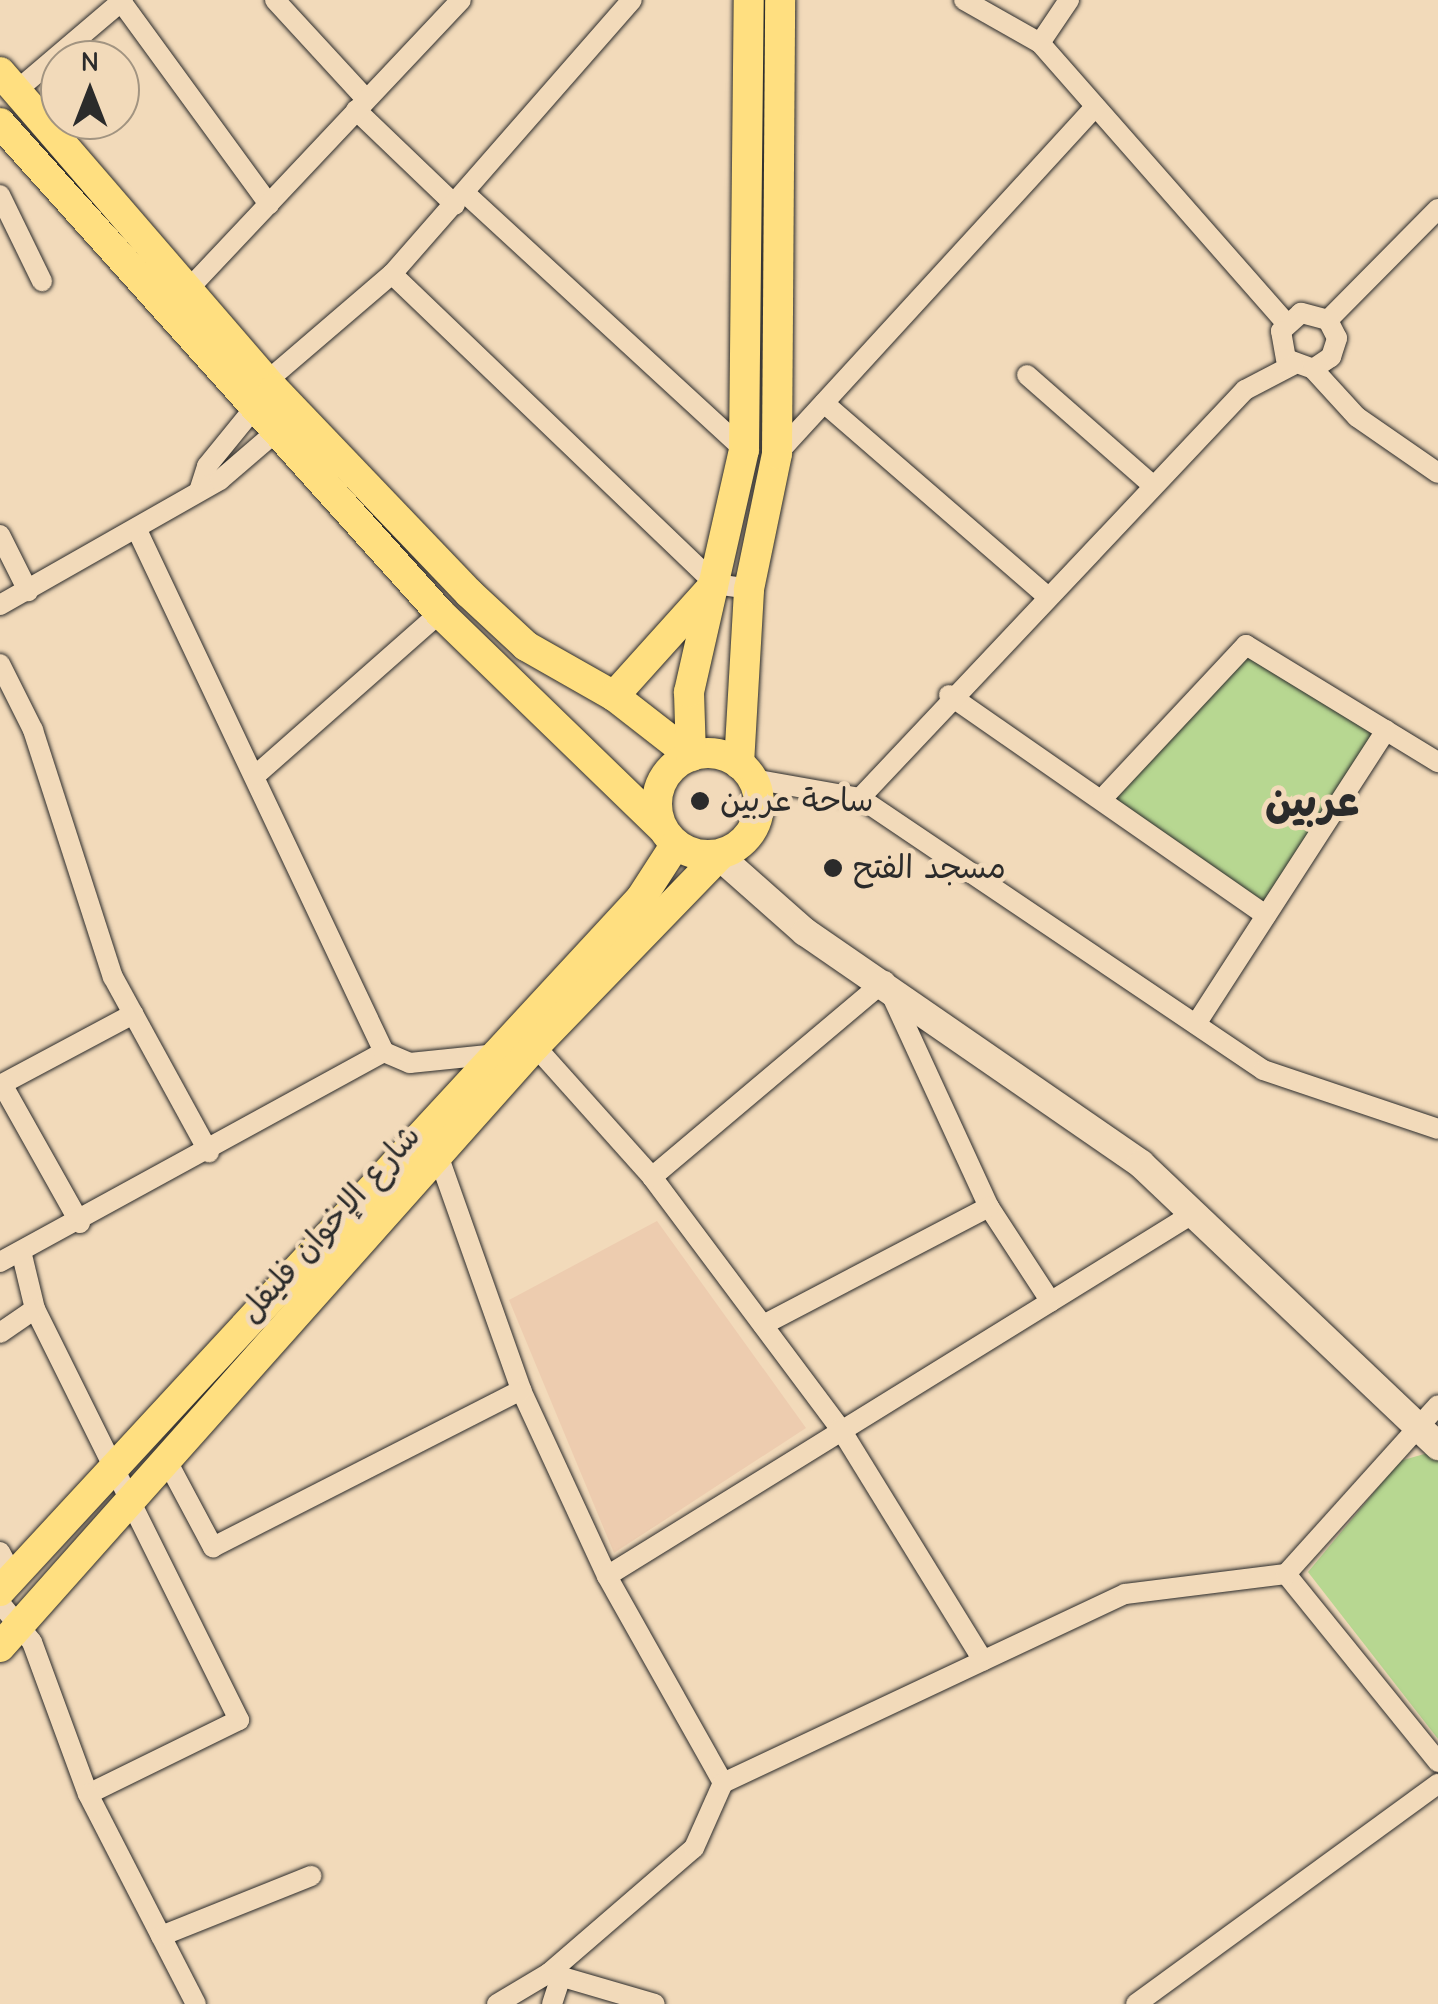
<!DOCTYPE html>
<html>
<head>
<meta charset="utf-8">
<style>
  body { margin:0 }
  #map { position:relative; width:1438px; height:2004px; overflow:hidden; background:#f2daba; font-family:"Comic Neue","Playpen Sans Arabic",sans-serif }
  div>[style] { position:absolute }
  .built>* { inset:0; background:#edccaf }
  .green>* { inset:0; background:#b7d791 }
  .roads { filter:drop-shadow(0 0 2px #2b2b2b) drop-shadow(0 0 2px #2b2b2b) }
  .minor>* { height:20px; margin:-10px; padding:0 10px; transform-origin:10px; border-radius:10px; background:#f2daba }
  .secondary>* { height:28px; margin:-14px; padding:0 14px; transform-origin:14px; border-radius:14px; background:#f2daba }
  .primary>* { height:30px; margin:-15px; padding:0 15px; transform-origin:15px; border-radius:15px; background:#ffdf80 }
  .primary>.ring { margin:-15px; padding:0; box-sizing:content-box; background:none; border:30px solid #ffdf80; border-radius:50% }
  .dots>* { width:28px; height:28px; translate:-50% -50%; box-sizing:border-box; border:5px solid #f2daba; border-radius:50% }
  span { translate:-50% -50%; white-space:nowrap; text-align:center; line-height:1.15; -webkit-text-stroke:10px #f2daba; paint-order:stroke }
  .poi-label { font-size:32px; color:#2b2b2b }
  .left { translate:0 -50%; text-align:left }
  .street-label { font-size:32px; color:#2b2b2b }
  .district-label { font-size:42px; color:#2b2b2b; font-weight:700 }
  .north { position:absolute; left:40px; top:40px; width:100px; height:100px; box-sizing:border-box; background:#f2daba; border:2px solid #a29481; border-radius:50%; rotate:0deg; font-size:28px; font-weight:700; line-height:40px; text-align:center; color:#2b2b2b }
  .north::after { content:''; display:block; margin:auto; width:35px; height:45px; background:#2b2b2b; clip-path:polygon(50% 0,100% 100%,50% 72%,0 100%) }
</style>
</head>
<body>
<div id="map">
  <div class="built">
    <div style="clip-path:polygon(657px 1221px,806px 1428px,614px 1553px,509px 1300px)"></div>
  </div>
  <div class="green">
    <div style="clip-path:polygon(1247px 654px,1376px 733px,1264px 903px,1116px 799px)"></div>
    <div style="clip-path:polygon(1438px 1450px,1438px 1739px,1308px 1572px,1400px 1461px)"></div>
  </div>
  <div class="roads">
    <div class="minor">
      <div style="left:120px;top:0;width:253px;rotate:53.9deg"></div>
      <div style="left:275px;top:0;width:134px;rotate:47.4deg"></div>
      <div style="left:964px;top:0;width:87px;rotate:29.5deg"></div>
      <div style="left:1040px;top:43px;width:373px;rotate:48.7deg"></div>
      <div style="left:1040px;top:43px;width:52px;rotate:-56deg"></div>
      <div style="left:16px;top:91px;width:140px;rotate:-40.4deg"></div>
      <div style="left:356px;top:110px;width:137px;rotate:43.8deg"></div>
      <div style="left:466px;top:194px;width:378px;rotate:42.6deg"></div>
      <div style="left:0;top:195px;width:96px;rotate:64deg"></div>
      <div style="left:392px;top:274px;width:448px;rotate:43.8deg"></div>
      <div style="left:715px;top:584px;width:34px;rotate:8deg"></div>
      <div style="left:181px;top:297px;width:408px;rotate:-46.7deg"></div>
      <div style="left:1328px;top:320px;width:156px;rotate:-45.3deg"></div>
      <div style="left:1313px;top:369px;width:22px;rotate:-34deg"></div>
      <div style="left:1331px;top:357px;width:20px;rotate:-72deg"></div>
      <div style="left:1337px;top:338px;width:20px;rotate:-117deg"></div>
      <div style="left:1328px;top:320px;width:28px;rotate:-165deg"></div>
      <div style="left:1301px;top:313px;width:27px;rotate:138deg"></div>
      <div style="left:1281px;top:331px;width:28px;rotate:80deg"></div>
      <div style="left:1286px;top:359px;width:29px;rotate:20deg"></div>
      <div style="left:1313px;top:369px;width:65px;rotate:47.5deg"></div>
      <div style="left:1357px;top:417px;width:98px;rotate:34.7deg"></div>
      <div style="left:1027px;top:375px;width:167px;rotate:41.3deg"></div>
      <div style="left:267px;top:381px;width:165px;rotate:-40.6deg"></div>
      <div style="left:392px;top:274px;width:364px;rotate:-48.8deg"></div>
      <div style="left:824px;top:403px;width:294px;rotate:40.9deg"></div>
      <div style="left:777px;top:454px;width:471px;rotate:-47.5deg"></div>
      <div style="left:200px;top:488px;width:23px;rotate:-72deg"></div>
      <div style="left:207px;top:466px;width:84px;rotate:-50.8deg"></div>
      <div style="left:137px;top:530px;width:577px;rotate:64.68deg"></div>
      <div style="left:0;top:535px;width:63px;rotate:63.4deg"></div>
      <div style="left:0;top:605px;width:253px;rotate:-29.6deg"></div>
      <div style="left:220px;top:480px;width:84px;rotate:-40.7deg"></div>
      <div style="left:0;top:664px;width:74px;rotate:63.4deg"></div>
      <div style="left:33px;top:730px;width:260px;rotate:72.1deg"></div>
      <div style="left:113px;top:977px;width:200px;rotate:61.3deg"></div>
      <div style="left:949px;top:695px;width:386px;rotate:34.8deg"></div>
      <div style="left:256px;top:775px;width:245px;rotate:-41.4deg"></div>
      <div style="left:753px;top:779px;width:109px;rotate:10.1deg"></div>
      <div style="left:860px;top:798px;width:561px;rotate:-46.66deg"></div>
      <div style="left:1245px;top:390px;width:54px;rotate:-27.5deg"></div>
      <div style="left:860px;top:798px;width:486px;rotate:34deg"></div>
      <div style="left:1263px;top:1070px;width:185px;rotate:18.6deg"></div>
      <div style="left:1102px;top:799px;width:211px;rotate:-46.9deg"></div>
      <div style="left:1246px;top:645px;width:225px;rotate:31.4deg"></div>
      <div style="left:1196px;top:1024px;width:350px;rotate:-57.1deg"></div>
      <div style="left:535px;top:1046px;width:176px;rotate:48.2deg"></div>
      <div style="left:652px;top:1177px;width:314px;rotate:53.2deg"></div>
      <div style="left:840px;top:1428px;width:273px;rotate:58.4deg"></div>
      <div style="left:438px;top:1155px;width:249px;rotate:70.5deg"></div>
      <div style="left:521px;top:1390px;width:205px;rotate:65.2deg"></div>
      <div style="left:607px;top:1576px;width:237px;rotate:60.7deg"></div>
      <div style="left:652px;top:1177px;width:304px;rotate:-40.1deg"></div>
      <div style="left:885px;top:981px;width:249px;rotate:65.3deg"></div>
      <div style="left:989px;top:1207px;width:113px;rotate:56.9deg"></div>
      <div style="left:80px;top:1223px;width:159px;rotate:-119.3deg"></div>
      <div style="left:2px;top:1084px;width:149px;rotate:-28.1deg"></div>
      <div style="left:22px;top:1255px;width:56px;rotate:76.5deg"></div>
      <div style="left:35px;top:1309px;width:459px;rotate:63.6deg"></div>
      <div style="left:239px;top:1720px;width:168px;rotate:153.9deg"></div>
      <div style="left:0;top:1262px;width:438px;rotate:-28.7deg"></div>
      <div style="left:384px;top:1052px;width:28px;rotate:23deg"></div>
      <div style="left:410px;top:1063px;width:78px;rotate:-5.9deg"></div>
      <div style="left:763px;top:1325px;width:255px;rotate:-27.6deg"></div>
      <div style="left:0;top:1333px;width:42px;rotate:-34.4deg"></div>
      <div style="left:167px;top:1461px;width:98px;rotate:61.9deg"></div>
      <div style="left:213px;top:1547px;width:346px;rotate:-27deg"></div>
      <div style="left:0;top:1552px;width:27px;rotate:62deg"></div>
      <div style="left:1286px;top:1574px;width:242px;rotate:51deg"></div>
      <div style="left:607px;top:1576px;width:690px;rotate:-31.73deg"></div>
      <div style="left:0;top:1603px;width:50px;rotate:50.6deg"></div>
      <div style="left:32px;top:1642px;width:162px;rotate:69.8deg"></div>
      <div style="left:88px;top:1794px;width:236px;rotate:62.8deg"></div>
      <div style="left:161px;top:1936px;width:162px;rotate:-21.8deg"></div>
      <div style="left:549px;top:1973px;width:110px;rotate:16.3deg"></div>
      <div style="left:497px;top:2004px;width:61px;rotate:-30.8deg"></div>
      <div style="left:549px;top:1973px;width:191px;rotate:-40.8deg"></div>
      <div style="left:694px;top:1848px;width:71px;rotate:-66deg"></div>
      <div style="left:723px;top:1783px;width:444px;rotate:-25.2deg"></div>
      <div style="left:1125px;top:1594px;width:162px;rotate:-7.1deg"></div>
      <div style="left:1286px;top:1574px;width:227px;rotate:-48deg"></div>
      <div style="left:552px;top:2004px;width:28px;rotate:-72deg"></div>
      <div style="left:1136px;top:2004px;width:374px;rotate:-36.1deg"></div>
    </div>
    <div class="secondary">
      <div style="left:719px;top:856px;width:115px;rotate:41.5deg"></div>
      <div style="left:805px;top:932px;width:408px;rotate:34.6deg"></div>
      <div style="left:1141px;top:1164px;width:410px;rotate:43.5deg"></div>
    </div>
    <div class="primary">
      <div style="left:0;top:72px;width:419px;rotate:49.2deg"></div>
      <div style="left:274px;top:389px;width:282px;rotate:46.3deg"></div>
      <div style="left:469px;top:593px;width:78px;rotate:42.9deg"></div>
      <div style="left:526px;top:646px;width:101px;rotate:29.6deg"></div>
      <div style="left:614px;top:696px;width:98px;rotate:37.9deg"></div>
      <div style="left:0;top:123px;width:659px;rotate:48.08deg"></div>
      <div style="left:440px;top:613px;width:309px;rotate:44.1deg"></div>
      <div style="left:614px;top:696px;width:148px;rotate:-48deg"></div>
      <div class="ring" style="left:657px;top:753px;width:72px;height:72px"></div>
      <div style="left:691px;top:756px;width:64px;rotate:-91.8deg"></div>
      <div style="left:689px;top:692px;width:248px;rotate:-77.2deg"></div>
      <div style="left:744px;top:450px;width:450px;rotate:-89.4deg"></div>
      <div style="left:739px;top:764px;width:175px;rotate:-86.7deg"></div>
      <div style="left:749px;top:589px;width:138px;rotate:-78.3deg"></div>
      <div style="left:777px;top:454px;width:454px;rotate:-89.6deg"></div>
      <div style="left:0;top:1591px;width:944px;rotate:-47.23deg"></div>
      <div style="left:641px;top:898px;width:64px;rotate:-57.1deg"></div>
      <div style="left:0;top:1647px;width:805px;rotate:-48.33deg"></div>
      <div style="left:535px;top:1046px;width:264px;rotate:-45.9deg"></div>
    </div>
  </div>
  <div class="dots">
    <div style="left:700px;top:801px;background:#2b2b2b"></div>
    <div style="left:833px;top:868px;background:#2b2b2b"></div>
  </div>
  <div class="poi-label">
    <span class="left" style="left:720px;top:801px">ساحة عربين</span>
    <span class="left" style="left:853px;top:868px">مسجد الفتح</span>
  </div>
  <div class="street-label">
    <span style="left:330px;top:1224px;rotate:-48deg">شارع الإخوان فليفل</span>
  </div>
  <div class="district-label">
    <span style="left:1312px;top:803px">عربين</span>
  </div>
  <div class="north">N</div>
</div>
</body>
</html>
